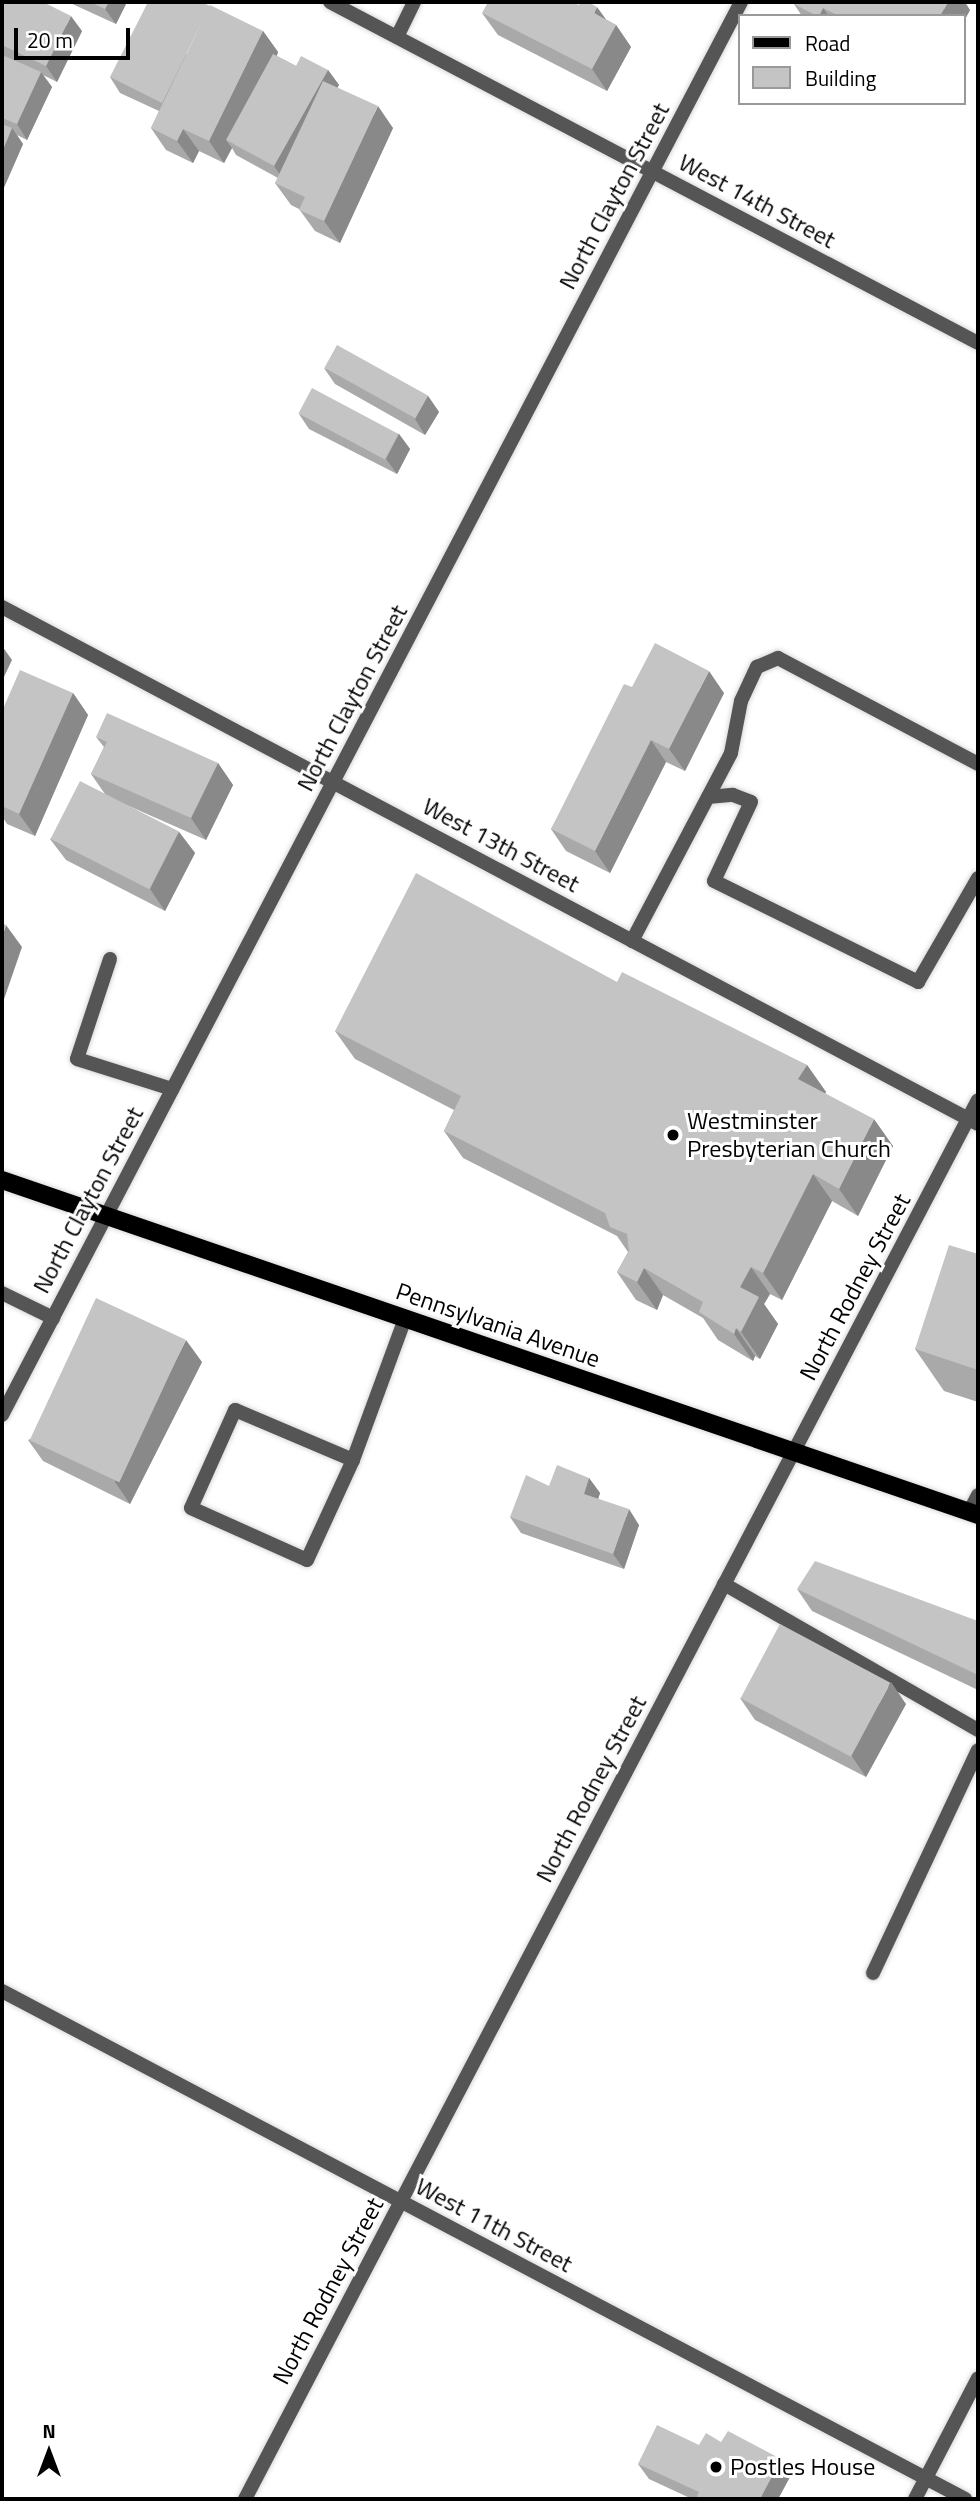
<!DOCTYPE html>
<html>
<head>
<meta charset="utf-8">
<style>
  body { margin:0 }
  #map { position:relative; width:980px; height:2501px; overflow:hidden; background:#fff; font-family:"Titillium Web",sans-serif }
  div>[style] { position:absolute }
  .roads { filter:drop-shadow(0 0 2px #dbdbdb) drop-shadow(0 0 2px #dbdbdb) }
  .service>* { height:14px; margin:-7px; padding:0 7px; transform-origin:7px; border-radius:7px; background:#555 }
  .minor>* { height:14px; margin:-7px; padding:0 7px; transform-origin:7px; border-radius:7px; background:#555 }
  .tertiary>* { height:14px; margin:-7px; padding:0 7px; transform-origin:7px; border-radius:7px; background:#555 }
  .primary>* { height:18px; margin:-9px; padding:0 9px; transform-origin:9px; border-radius:9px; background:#000 }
  .wall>* { inset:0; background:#a9a9a9 }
  .shaded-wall>* { inset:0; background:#898989 }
  .building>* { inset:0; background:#c4c4c4; transform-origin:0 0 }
  .dots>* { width:19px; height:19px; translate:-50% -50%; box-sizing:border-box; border:4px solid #fff; border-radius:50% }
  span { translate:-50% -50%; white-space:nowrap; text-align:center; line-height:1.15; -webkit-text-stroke:6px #fff; paint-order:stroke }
  .street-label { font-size:24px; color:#000 }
  .poi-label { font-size:24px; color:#000 }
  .left { translate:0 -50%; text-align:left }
  .frame { position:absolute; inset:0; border:4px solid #000; pointer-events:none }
  .legend { position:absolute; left:738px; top:14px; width:228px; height:91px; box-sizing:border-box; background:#fff; border:2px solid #999; margin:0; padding:9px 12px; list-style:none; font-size:21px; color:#000 }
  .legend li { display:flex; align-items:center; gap:14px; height:35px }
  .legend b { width:35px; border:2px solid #999 }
  .north { position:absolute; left:14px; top:2417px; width:70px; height:70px; -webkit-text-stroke:5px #fff; paint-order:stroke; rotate:0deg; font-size:19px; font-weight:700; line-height:28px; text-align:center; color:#000 }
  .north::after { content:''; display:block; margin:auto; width:24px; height:32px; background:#000; clip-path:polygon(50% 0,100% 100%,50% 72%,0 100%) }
  .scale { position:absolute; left:14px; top:28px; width:116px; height:32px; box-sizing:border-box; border:4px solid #000; border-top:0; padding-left:9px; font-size:21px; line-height:24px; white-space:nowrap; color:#000; -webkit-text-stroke:5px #fff; paint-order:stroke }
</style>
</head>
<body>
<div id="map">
  <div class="roads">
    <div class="service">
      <div style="left:397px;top:37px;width:39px;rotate:-64deg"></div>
      <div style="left:708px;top:797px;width:25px;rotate:-5deg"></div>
      <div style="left:733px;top:795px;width:19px;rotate:21deg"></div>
      <div style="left:751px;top:802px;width:87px;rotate:115.1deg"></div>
      <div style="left:714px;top:881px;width:228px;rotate:26.3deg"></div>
      <div style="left:918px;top:982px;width:120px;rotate:-60deg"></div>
      <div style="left:632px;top:941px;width:212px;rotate:-62.2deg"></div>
      <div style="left:731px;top:753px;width:53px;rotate:-79.1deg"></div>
      <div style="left:741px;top:701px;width:38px;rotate:-65deg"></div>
      <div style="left:757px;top:667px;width:23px;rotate:-23deg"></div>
      <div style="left:778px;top:658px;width:226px;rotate:27.9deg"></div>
      <div style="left:110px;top:959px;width:105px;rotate:108.3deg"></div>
      <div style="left:77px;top:1059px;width:100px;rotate:17.5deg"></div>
      <div style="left:2px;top:1293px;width:57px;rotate:26.1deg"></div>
      <div style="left:353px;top:1460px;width:128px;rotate:-157deg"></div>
      <div style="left:235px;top:1410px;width:107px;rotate:114.2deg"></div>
      <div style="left:191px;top:1508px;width:127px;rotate:24.1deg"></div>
      <div style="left:307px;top:1560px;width:110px;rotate:-65.3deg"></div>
      <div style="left:353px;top:1460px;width:150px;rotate:-69.8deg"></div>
      <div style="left:969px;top:1512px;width:19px;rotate:-62deg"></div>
      <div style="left:724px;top:1584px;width:293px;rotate:29.9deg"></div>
      <div style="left:873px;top:1973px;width:246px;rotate:-64.8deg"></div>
    </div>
    <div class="minor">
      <div style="left:330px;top:2px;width:732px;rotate:27.75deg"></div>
      <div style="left:2px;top:607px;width:1104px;rotate:27.91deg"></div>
      <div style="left:2px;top:1991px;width:1089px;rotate:27.81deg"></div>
      <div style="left:245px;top:2499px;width:1579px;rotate:-62.35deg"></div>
      <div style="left:915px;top:2499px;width:136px;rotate:-62.5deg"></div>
    </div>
    <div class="tertiary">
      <div style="left:2px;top:1415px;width:1595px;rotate:-62.39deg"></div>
    </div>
    <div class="primary">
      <div style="left:2px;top:1180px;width:1032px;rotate:18.94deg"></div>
    </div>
  </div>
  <div class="wall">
    <div style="clip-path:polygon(2px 2px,82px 31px,57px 82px,43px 75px,52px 87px,27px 140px,17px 135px,23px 144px,2px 192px)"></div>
    <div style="clip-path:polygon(68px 2px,127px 2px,116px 24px)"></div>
    <div style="clip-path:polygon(794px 4px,970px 10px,964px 21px,964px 16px,802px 16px)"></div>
    <div style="clip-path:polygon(482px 13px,607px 20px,616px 25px,631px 47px,607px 91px,498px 35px)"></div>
    <div style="clip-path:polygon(263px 31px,278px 52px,277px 56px,296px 66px,328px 70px,339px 85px,337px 88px,393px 128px,340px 243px,315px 231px,299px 209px,291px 205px,275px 183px,278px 178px,236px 155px,232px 148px,224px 163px,199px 151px,193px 163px,166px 150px,151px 128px,159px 111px,120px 93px,110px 77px)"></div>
    <div style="clip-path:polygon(324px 368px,428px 396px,439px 412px,425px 435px,335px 384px)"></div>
    <div style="clip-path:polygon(299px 414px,399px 434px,410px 449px,397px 474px,309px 429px)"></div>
    <div style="clip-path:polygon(632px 687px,724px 693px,685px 771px,666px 762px,610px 873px,566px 851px,551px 829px)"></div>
    <div style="clip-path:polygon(73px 693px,88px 715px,35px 836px,7px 824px,2px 816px,2px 711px)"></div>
    <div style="clip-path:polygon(96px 737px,218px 763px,233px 785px,206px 840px,122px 803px,179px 832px,195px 853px,165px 911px,66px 860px,50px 839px,105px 794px,91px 774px,104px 747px)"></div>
    <div style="clip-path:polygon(617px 982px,807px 1065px,826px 1092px,825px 1093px,893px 1146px,858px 1216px,832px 1201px,782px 1300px,770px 1294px,764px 1304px,778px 1324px,760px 1359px,755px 1356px,753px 1361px,718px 1340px,703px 1318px,663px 1295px,657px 1310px,636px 1300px,617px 1272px,628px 1252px,617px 1236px,463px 1158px,444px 1131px,454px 1110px,355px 1059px,335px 1031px)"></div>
    <div style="clip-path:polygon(978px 1254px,978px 1402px,944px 1391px,915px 1349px)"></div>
    <div style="clip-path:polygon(202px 1362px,130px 1504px,43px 1461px,28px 1440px)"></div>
    <div style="clip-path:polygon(589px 1478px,600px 1493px,598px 1499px,639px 1525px,624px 1569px,521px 1533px,510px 1517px,549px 1486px)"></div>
    <div style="clip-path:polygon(797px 1589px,978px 1621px,978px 1690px,812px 1611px)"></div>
    <div style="clip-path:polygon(740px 1698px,906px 1704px,866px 1777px,755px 1720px)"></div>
    <div style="clip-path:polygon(721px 2442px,791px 2475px,778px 2499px,692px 2499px,649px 2479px,638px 2464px,699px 2445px)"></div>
  </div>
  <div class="shaded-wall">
    <div style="clip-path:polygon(109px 2px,127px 2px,116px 24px,105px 9px)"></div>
    <div style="clip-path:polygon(948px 2px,965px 2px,970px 10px,964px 21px,964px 16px,940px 16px)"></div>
    <div style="clip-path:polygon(597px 7px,613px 29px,594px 13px)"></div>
    <div style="clip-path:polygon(823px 8px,829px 16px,819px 16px)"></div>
    <div style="clip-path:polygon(71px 16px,82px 31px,57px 82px,46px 66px)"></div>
    <div style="clip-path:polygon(616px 25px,631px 47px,607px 91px,592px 69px)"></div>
    <div style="clip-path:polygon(263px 31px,278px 52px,234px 144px,226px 140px,232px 148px,224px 163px,209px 141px)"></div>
    <div style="clip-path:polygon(328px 70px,339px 85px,285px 182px,274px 166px)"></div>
    <div style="clip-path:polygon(41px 72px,52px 87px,27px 140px,17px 124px)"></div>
    <div style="clip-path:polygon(378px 106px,393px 128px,340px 243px,324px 221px)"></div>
    <div style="clip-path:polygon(12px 128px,23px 144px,2px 192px,2px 152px)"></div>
    <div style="clip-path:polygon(183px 129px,199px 151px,193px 163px,177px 141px)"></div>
    <div style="clip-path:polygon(428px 396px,439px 412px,425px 435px,415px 419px)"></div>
    <div style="clip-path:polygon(399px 434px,410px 449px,397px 474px,386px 459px)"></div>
    <div style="clip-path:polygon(2px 646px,12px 660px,2px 681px)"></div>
    <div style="clip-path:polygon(709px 671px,724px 693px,685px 771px,669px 749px)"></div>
    <div style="clip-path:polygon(73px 693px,88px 715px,35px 836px,19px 814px)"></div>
    <div style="clip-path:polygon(651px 740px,666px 762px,610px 873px,595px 851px)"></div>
    <div style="clip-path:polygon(218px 763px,233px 785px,206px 840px,191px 818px)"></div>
    <div style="clip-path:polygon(179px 832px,195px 853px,165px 911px,150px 889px)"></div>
    <div style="clip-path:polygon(6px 925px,22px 947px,2px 1005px,2px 938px)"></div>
    <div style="clip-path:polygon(807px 1065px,826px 1092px,817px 1106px,798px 1079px)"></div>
    <div style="clip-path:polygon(874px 1119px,893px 1146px,858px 1216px,839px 1189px)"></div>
    <div style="clip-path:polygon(813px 1174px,832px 1201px,782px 1300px,763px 1273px)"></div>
    <div style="clip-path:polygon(751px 1267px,770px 1294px,764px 1304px,778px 1324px,760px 1359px,741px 1332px,740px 1287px)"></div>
    <div style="clip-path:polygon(644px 1268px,663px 1295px,657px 1310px,637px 1282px)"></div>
    <div style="clip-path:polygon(736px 1328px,755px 1356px,753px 1361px,734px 1334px)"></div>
    <div style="clip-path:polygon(186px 1340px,202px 1362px,130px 1504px,115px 1482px)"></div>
    <div style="clip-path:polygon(589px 1478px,600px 1493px,595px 1509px,584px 1494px)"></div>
    <div style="clip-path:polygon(629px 1509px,639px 1525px,624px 1569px,613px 1554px)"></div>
    <div style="clip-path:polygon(891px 1682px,906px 1704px,866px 1777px,851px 1755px)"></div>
    <div style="clip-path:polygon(781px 2459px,791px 2475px,778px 2499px,760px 2499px)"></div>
  </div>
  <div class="building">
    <div style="clip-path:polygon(2px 2px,43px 2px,71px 16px,46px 66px,2px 45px)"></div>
    <div style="clip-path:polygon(90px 2px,109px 2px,105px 9px)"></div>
    <div style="clip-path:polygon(148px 2px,201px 2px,210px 6px,162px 103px,110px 77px)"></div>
    <div style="clip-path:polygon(488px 2px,572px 2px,579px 5px,581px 2px,588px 2px,597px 7px,594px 13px,616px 25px,592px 69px,482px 13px)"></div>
    <div style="clip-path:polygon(795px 2px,948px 2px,940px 16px,839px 16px,823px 8px,819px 16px,817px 16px,794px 4px)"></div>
    <div style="clip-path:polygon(210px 5px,263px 31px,209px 141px,183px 129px,177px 141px,151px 128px)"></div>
    <div style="clip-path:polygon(273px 54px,296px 66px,301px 56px,328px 70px,274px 166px,226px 140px)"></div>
    <div style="clip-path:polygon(2px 55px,41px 72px,17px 124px,2px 118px)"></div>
    <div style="clip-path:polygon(323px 81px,378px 106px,324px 221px,299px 210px,305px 197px,275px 183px)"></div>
    <div style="clip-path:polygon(2px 124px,12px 128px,2px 152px)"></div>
    <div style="left:337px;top:345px;width:104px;height:26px;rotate:29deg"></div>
    <div style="left:312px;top:388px;width:98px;height:29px;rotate:28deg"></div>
    <div style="clip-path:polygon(655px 643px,709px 671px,669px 749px,651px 740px,595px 851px,551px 829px,624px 684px,632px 687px)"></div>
    <div style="clip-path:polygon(20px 670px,73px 693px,19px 814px,2px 806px,2px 711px)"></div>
    <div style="clip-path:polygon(107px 713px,218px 763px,191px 818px,91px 774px,107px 742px,96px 737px)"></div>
    <div style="left:80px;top:781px;width:111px;height:65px;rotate:27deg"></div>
    <div style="clip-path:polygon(416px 873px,617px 982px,622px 972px,807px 1065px,798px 1079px,874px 1119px,839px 1189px,813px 1174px,763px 1273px,751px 1267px,740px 1287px,759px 1297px,741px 1332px,736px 1328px,734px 1334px,699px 1312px,703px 1302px,644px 1268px,637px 1282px,617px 1272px,629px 1251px,627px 1234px,610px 1227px,605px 1213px,444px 1131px,461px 1096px,335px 1031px)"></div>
    <div style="clip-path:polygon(2px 923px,6px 925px,2px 938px)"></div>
    <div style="clip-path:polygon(949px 1245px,978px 1254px,978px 1370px,915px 1349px)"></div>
    <div style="left:96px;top:1298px;width:99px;height:157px;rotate:25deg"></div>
    <div style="clip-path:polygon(557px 1465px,589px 1478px,584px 1494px,629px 1509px,613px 1554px,510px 1517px,526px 1475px,549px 1486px)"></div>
    <div style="clip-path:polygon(815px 1561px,978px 1621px,978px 1675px,797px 1589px)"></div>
    <div style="left:780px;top:1624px;width:125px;height:84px;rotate:28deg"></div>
    <div style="clip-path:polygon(657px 2425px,699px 2445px,706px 2433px,721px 2442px,728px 2431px,781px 2459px,760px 2499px,696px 2499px,699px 2492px,638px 2464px)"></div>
  </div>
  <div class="dots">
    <div style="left:673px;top:1135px;background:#000"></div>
    <div style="left:716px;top:2467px;background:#000"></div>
  </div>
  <div class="street-label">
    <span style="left:614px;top:196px;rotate:-62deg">North Clayton Street</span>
    <span style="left:757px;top:201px;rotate:28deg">West 14th Street</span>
    <span style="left:352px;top:698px;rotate:-62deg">North Clayton Street</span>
    <span style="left:501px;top:845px;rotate:28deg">West 13th Street</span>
    <span style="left:88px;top:1200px;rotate:-62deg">North Clayton Street</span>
    <span style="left:855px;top:1287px;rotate:-62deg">North Rodney Street</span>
    <span style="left:498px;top:1325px;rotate:19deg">Pennsylvania Avenue</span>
    <span style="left:591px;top:1789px;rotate:-62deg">North Rodney Street</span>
    <span style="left:494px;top:2225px;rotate:28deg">West 11th Street</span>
    <span style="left:328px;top:2291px;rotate:-62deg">North Rodney Street</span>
  </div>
  <div class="poi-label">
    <span class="left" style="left:687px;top:1135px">Westminster<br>Presbyterian Church</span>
    <span class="left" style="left:730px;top:2467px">Postles House</span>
  </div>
  <div class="frame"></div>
  <ul class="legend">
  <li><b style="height:9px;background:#000"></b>Road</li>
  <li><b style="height:19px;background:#c4c4c4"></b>Building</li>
  </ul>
  <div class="north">N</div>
  <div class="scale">20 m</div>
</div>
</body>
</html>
